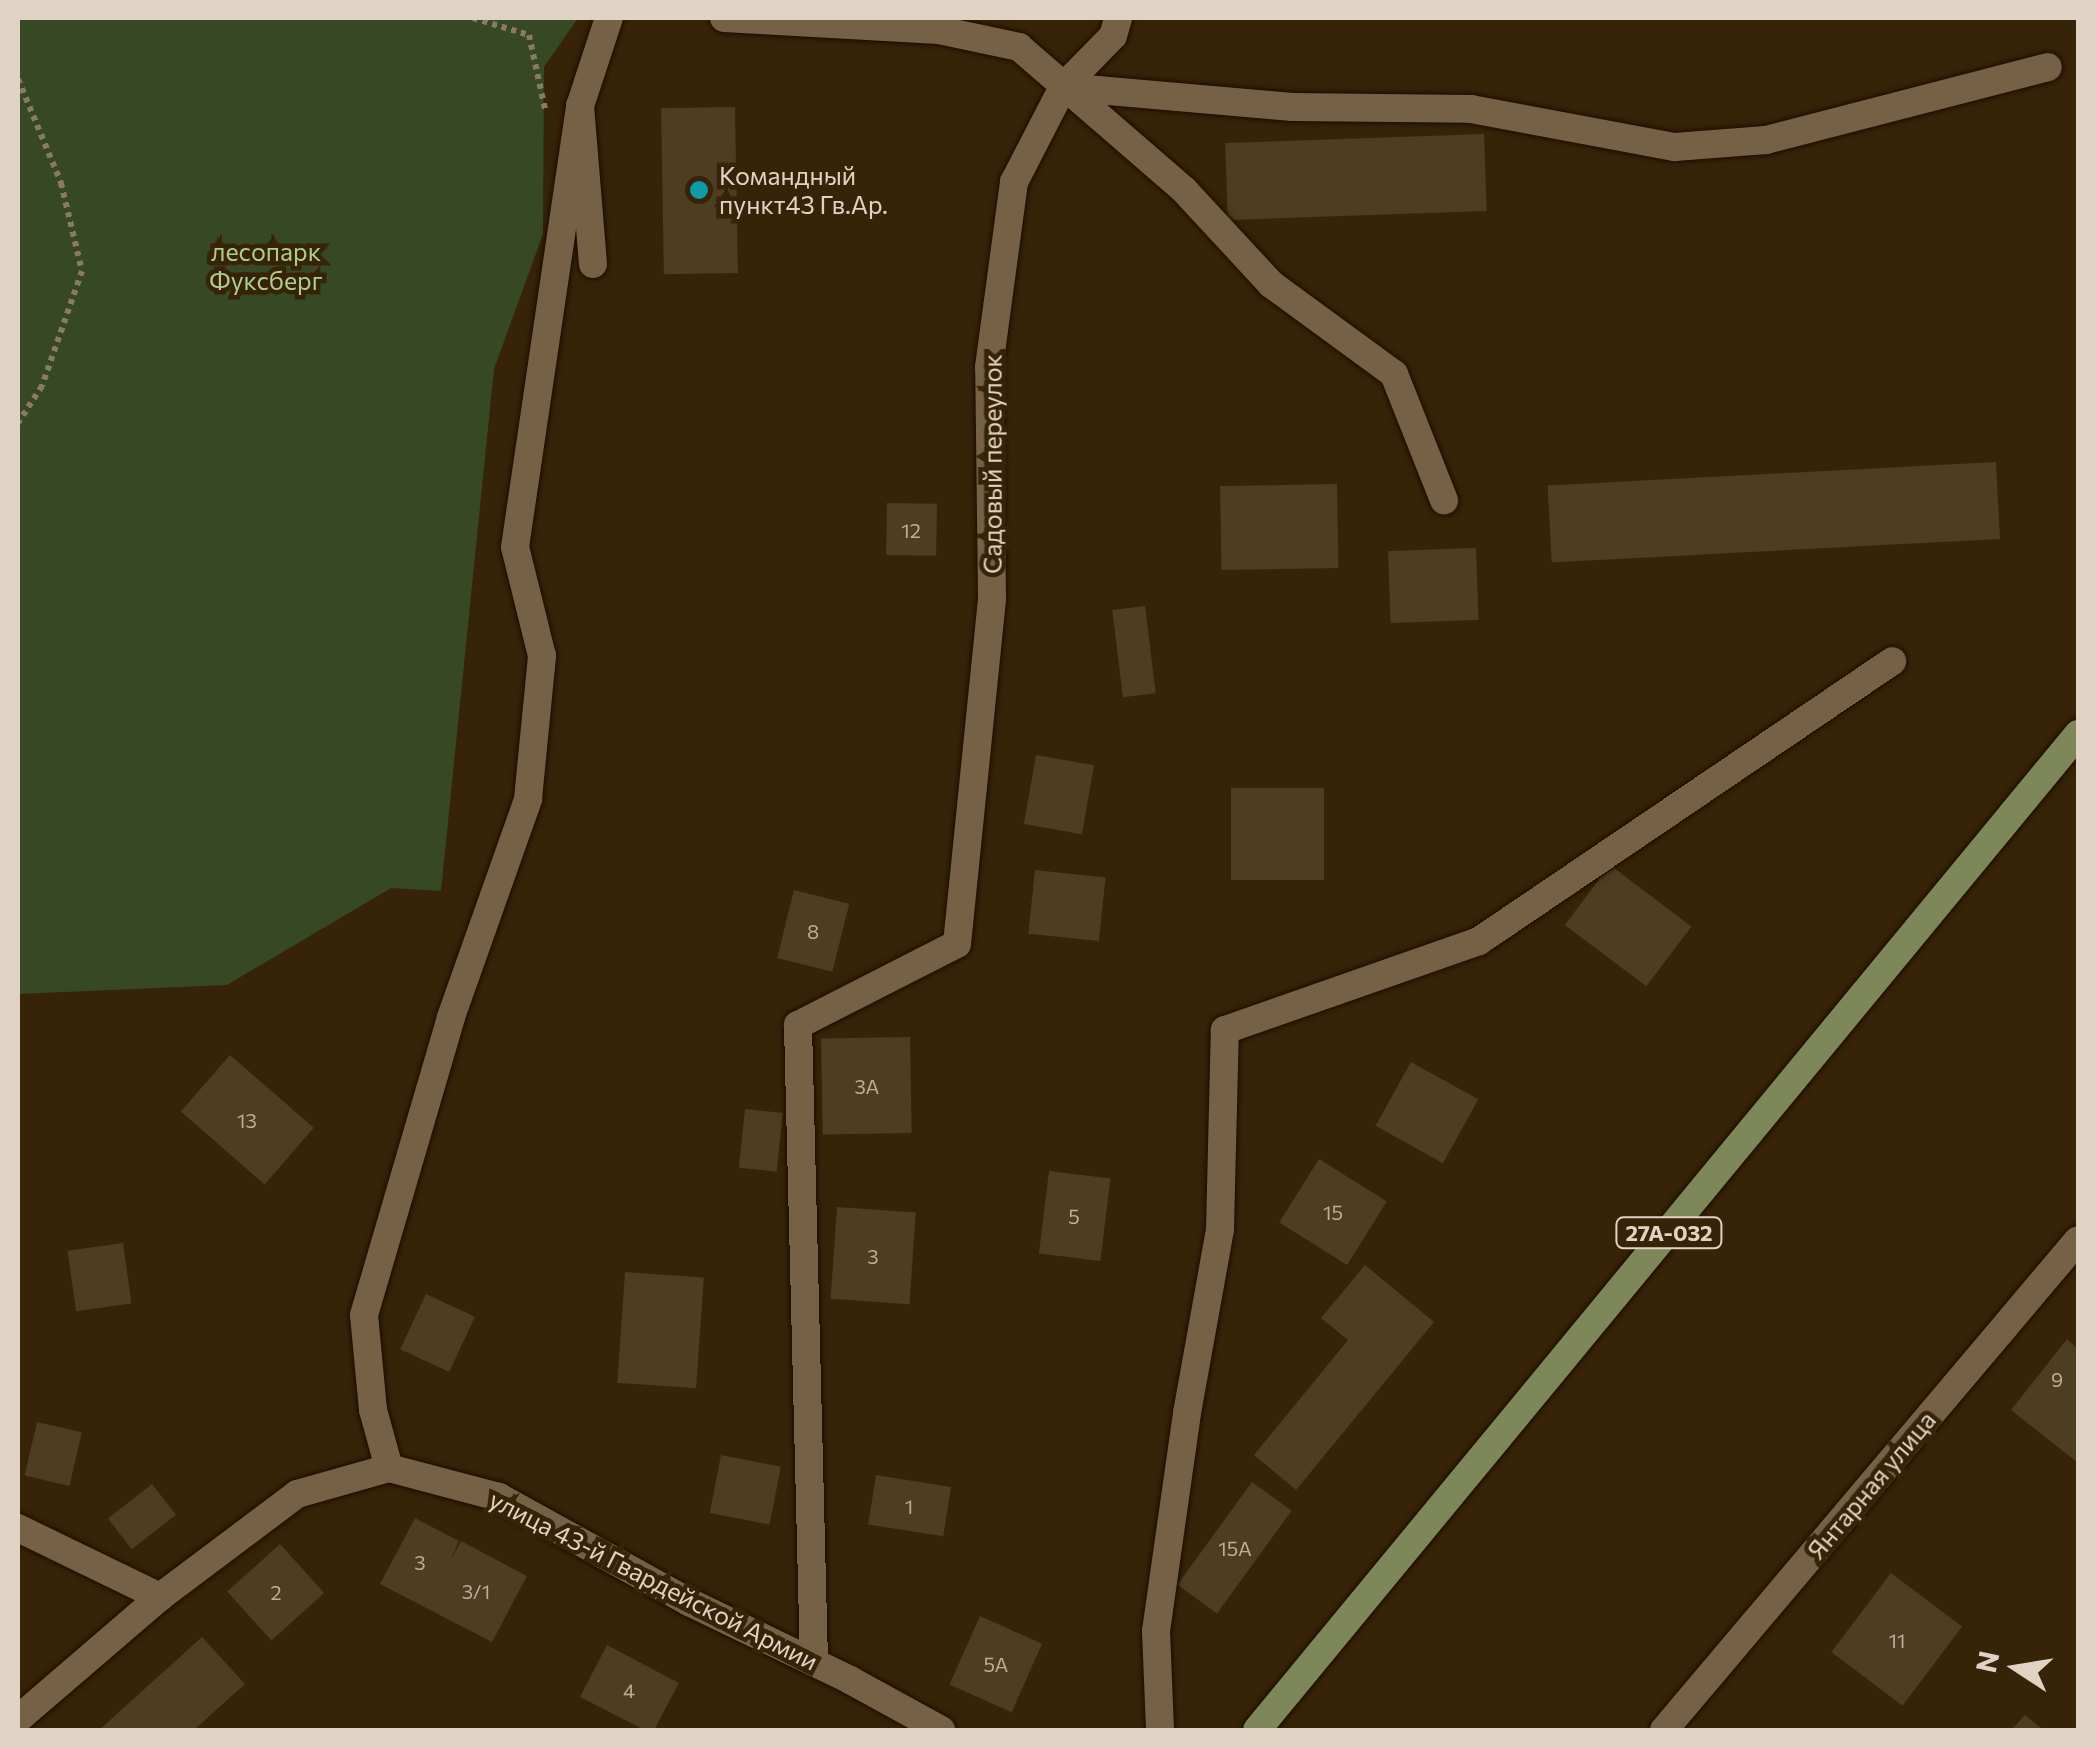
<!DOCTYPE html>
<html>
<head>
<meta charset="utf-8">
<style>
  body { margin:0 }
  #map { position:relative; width:2096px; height:1748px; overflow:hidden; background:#362308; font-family:Commissioner,sans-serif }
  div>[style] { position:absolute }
  .green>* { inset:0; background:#374824 }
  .building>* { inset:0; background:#4e3d20; transform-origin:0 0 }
  .path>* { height:6px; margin-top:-3px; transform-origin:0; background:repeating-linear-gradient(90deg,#8a7a65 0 5px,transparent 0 10px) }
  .roads { filter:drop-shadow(0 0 2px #1b0d00) drop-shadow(0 0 2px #1b0d00) }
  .minor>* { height:28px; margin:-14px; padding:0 14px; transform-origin:14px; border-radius:14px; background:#776146 }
  .primary>* { height:28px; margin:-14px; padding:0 14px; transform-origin:14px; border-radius:14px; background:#7e8759 }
  .dots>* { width:28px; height:28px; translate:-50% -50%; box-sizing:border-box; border:5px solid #362308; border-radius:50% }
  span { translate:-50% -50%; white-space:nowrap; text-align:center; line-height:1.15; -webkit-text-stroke:9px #362308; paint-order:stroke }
  .number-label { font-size:20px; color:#bcae9b }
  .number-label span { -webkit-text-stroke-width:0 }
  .shield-label span { padding:2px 8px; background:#362308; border:2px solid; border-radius:8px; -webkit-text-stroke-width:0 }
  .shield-label { font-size:22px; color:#e0d3c4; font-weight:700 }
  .poi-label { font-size:25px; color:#e0d3c4 }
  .left { translate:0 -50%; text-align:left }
  .park-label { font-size:25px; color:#aecd8f }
  .street-label { font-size:25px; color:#e0d3c4 }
  .frame { position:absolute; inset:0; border:20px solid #e0d3c4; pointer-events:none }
  .north { position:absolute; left:1966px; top:1618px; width:100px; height:100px; -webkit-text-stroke:8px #362308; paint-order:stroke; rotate:282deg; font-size:28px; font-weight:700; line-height:40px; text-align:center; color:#e0d3c4 }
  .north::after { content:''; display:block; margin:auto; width:35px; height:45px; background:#e0d3c4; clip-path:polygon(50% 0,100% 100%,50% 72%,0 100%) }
</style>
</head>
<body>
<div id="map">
  <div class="green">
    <div style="clip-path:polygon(18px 18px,578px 18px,544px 67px,543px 234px,494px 369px,441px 891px,391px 888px,227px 985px,18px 994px)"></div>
  </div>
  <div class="building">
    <div style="left:735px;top:107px;width:166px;height:74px;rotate:89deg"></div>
    <div style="left:1484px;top:134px;width:77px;height:259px;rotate:88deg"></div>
    <div style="left:1996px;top:462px;width:77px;height:449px;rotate:87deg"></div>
    <div style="left:1337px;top:484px;width:84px;height:117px;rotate:89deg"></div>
    <div style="left:887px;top:503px;width:50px;height:52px;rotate:1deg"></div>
    <div style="left:1476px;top:548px;width:72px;height:88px;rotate:88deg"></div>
    <div style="left:1145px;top:606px;width:88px;height:33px;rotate:83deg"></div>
    <div style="left:1036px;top:755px;width:59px;height:70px;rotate:10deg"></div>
    <div style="left:1231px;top:788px;width:93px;height:92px"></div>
    <div style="left:1610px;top:865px;width:102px;height:75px;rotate:37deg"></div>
    <div style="left:1035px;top:870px;width:71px;height:64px;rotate:6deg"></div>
    <div style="left:794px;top:890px;width:57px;height:70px;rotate:14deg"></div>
    <div style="left:910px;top:1037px;width:96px;height:89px;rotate:89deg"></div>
    <div style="left:230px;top:1055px;width:111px;height:75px;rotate:41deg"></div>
    <div style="left:1411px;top:1062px;width:77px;height:73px;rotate:29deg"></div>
    <div style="left:745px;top:1109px;width:38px;height:59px;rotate:6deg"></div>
    <div style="left:1319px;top:1159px;width:80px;height:75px;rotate:32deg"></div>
    <div style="left:1049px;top:1171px;width:62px;height:83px;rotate:7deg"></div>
    <div style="left:837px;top:1207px;width:79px;height:92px;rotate:4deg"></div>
    <div style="left:123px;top:1243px;width:61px;height:56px;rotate:82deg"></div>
    <div style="clip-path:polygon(1365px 1265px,1434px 1322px,1296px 1490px,1254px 1455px,1348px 1340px,1321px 1318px)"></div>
    <div style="left:625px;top:1272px;width:79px;height:111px;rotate:4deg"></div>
    <div style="left:426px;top:1294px;width:54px;height:61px;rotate:25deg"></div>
    <div style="clip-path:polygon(2067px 1339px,2078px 1349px,2078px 1463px,2011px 1410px)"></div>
    <div style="left:37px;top:1422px;width:46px;height:55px;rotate:13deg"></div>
    <div style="left:721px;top:1455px;width:61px;height:59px;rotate:11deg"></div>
    <div style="left:876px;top:1475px;width:76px;height:50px;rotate:9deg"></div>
    <div style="left:1252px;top:1482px;width:49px;height:127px;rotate:36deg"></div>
    <div style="left:152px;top:1484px;width:39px;height:56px;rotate:52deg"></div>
    <div style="clip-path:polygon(415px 1518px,459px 1541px,450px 1561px,461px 1541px,527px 1576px,492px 1642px,380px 1584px)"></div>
    <div style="left:280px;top:1544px;width:66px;height:71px;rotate:48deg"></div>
    <div style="left:1891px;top:1573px;width:89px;height:99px;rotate:37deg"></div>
    <div style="left:980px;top:1616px;width:68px;height:75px;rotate:24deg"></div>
    <div style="clip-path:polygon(202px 1637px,245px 1684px,194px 1730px,99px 1730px)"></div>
    <div style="clip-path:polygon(607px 1645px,679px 1683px,654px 1730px,645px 1730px,580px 1697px)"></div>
    <div style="clip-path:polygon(2025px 1715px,2043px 1730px,2011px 1730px)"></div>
  </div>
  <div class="path">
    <div style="left:473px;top:18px;width:59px;rotate:16.9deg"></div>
    <div style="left:529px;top:35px;width:76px;rotate:77.8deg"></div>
    <div style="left:18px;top:79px;width:113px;rotate:67.5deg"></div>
    <div style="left:61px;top:183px;width:90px;rotate:76.6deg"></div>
    <div style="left:82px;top:271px;width:122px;rotate:109.2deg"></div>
    <div style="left:42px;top:386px;width:44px;rotate:123deg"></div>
  </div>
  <div class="roads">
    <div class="minor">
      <div style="left:724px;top:18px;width:215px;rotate:3.2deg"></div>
      <div style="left:939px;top:30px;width:82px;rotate:12deg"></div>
      <div style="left:1019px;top:47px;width:220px;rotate:40.9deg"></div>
      <div style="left:1185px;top:191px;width:127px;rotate:47.2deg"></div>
      <div style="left:1271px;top:284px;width:152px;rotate:36.2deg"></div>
      <div style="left:1394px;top:374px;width:136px;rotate:68.4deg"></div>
      <div style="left:1063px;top:87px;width:230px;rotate:5deg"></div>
      <div style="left:1292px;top:107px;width:179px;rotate:0.6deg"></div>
      <div style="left:1471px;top:109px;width:208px;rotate:10.6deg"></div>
      <div style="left:1675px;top:147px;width:91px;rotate:-4.4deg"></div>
      <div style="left:1766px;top:140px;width:291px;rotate:-14.5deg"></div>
      <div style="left:593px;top:264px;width:159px;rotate:-94.7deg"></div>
      <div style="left:580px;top:106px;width:93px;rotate:-71.8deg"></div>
      <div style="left:389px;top:1468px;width:60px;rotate:-105.4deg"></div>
      <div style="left:373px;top:1410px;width:95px;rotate:-95.4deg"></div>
      <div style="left:364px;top:1315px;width:310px;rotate:-73.7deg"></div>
      <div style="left:451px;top:1017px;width:231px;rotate:-70.5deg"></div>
      <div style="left:528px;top:799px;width:144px;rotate:-84.4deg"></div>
      <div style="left:542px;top:656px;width:112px;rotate:-103.9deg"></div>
      <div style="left:515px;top:547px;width:446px;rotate:-81.6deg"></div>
      <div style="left:18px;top:1528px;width:158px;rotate:25.9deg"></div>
      <div style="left:814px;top:1662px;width:637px;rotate:-91.44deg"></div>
      <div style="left:798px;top:1025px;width:178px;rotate:-27deg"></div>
      <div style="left:957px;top:944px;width:348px;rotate:-84.2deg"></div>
      <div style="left:992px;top:598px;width:231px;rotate:-90.7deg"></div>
      <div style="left:989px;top:367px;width:187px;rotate:-82.3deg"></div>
      <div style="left:1014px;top:182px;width:107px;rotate:-62.7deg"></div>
      <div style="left:1063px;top:87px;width:71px;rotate:-45.6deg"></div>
      <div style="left:1113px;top:36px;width:19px;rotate:-74deg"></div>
      <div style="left:18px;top:1719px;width:187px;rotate:-40.7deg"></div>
      <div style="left:160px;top:1597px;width:171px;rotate:-36.9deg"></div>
      <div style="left:297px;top:1494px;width:96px;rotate:-15.8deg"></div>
      <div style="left:389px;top:1468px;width:114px;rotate:14.8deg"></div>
      <div style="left:499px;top:1497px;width:217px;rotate:28.9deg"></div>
      <div style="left:689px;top:1602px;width:179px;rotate:25.8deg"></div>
      <div style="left:850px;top:1680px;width:104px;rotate:28.8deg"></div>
      <div style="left:1160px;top:1730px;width:99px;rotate:-92.3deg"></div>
      <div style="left:1156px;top:1631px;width:220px;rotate:-81.9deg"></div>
      <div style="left:1187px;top:1413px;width:187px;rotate:-79.8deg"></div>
      <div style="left:1220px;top:1229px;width:199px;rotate:-88.6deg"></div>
      <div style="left:1225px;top:1030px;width:269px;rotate:-19.3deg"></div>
      <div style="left:1479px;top:941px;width:499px;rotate:-34.1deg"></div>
      <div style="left:1664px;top:1730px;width:641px;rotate:-49.81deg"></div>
    </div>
    <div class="primary">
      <div style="left:1257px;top:1730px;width:1291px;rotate:-50.5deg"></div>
    </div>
  </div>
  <div class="dots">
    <div style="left:699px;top:190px;background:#0f9aa8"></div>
  </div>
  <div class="number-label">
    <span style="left:911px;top:530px">12</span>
    <span style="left:813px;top:931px">8</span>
    <span style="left:867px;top:1086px">3А</span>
    <span style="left:247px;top:1120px">13</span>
    <span style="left:1333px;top:1212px">15</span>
    <span style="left:1074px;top:1216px">5</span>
    <span style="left:873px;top:1256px">3</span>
    <span style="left:2057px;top:1379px">9</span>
    <span style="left:909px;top:1506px">1</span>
    <span style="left:1235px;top:1548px">15А</span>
    <span style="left:420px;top:1562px">3</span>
    <span style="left:476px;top:1591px">3/1</span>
    <span style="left:276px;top:1592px">2</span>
    <span style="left:1897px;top:1640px">11</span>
    <span style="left:996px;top:1664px">5А</span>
    <span style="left:629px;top:1690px">4</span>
  </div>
  <div class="shield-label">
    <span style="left:1669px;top:1233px">27А-032</span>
  </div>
  <div class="poi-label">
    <span class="left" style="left:719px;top:190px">Командный<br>пункт43 Гв.Ар.</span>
  </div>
  <div class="park-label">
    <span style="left:266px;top:266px">лесопарк<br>Фуксберг</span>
  </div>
  <div class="street-label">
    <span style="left:992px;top:464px;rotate:-90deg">Садовый переулок</span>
    <span style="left:1871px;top:1485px;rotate:-50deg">Янтарная улица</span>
    <span style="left:654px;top:1580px;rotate:27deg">улица 43-й Гвардейской Армии</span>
  </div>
  <div class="frame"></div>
  <div class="north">N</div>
</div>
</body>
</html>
